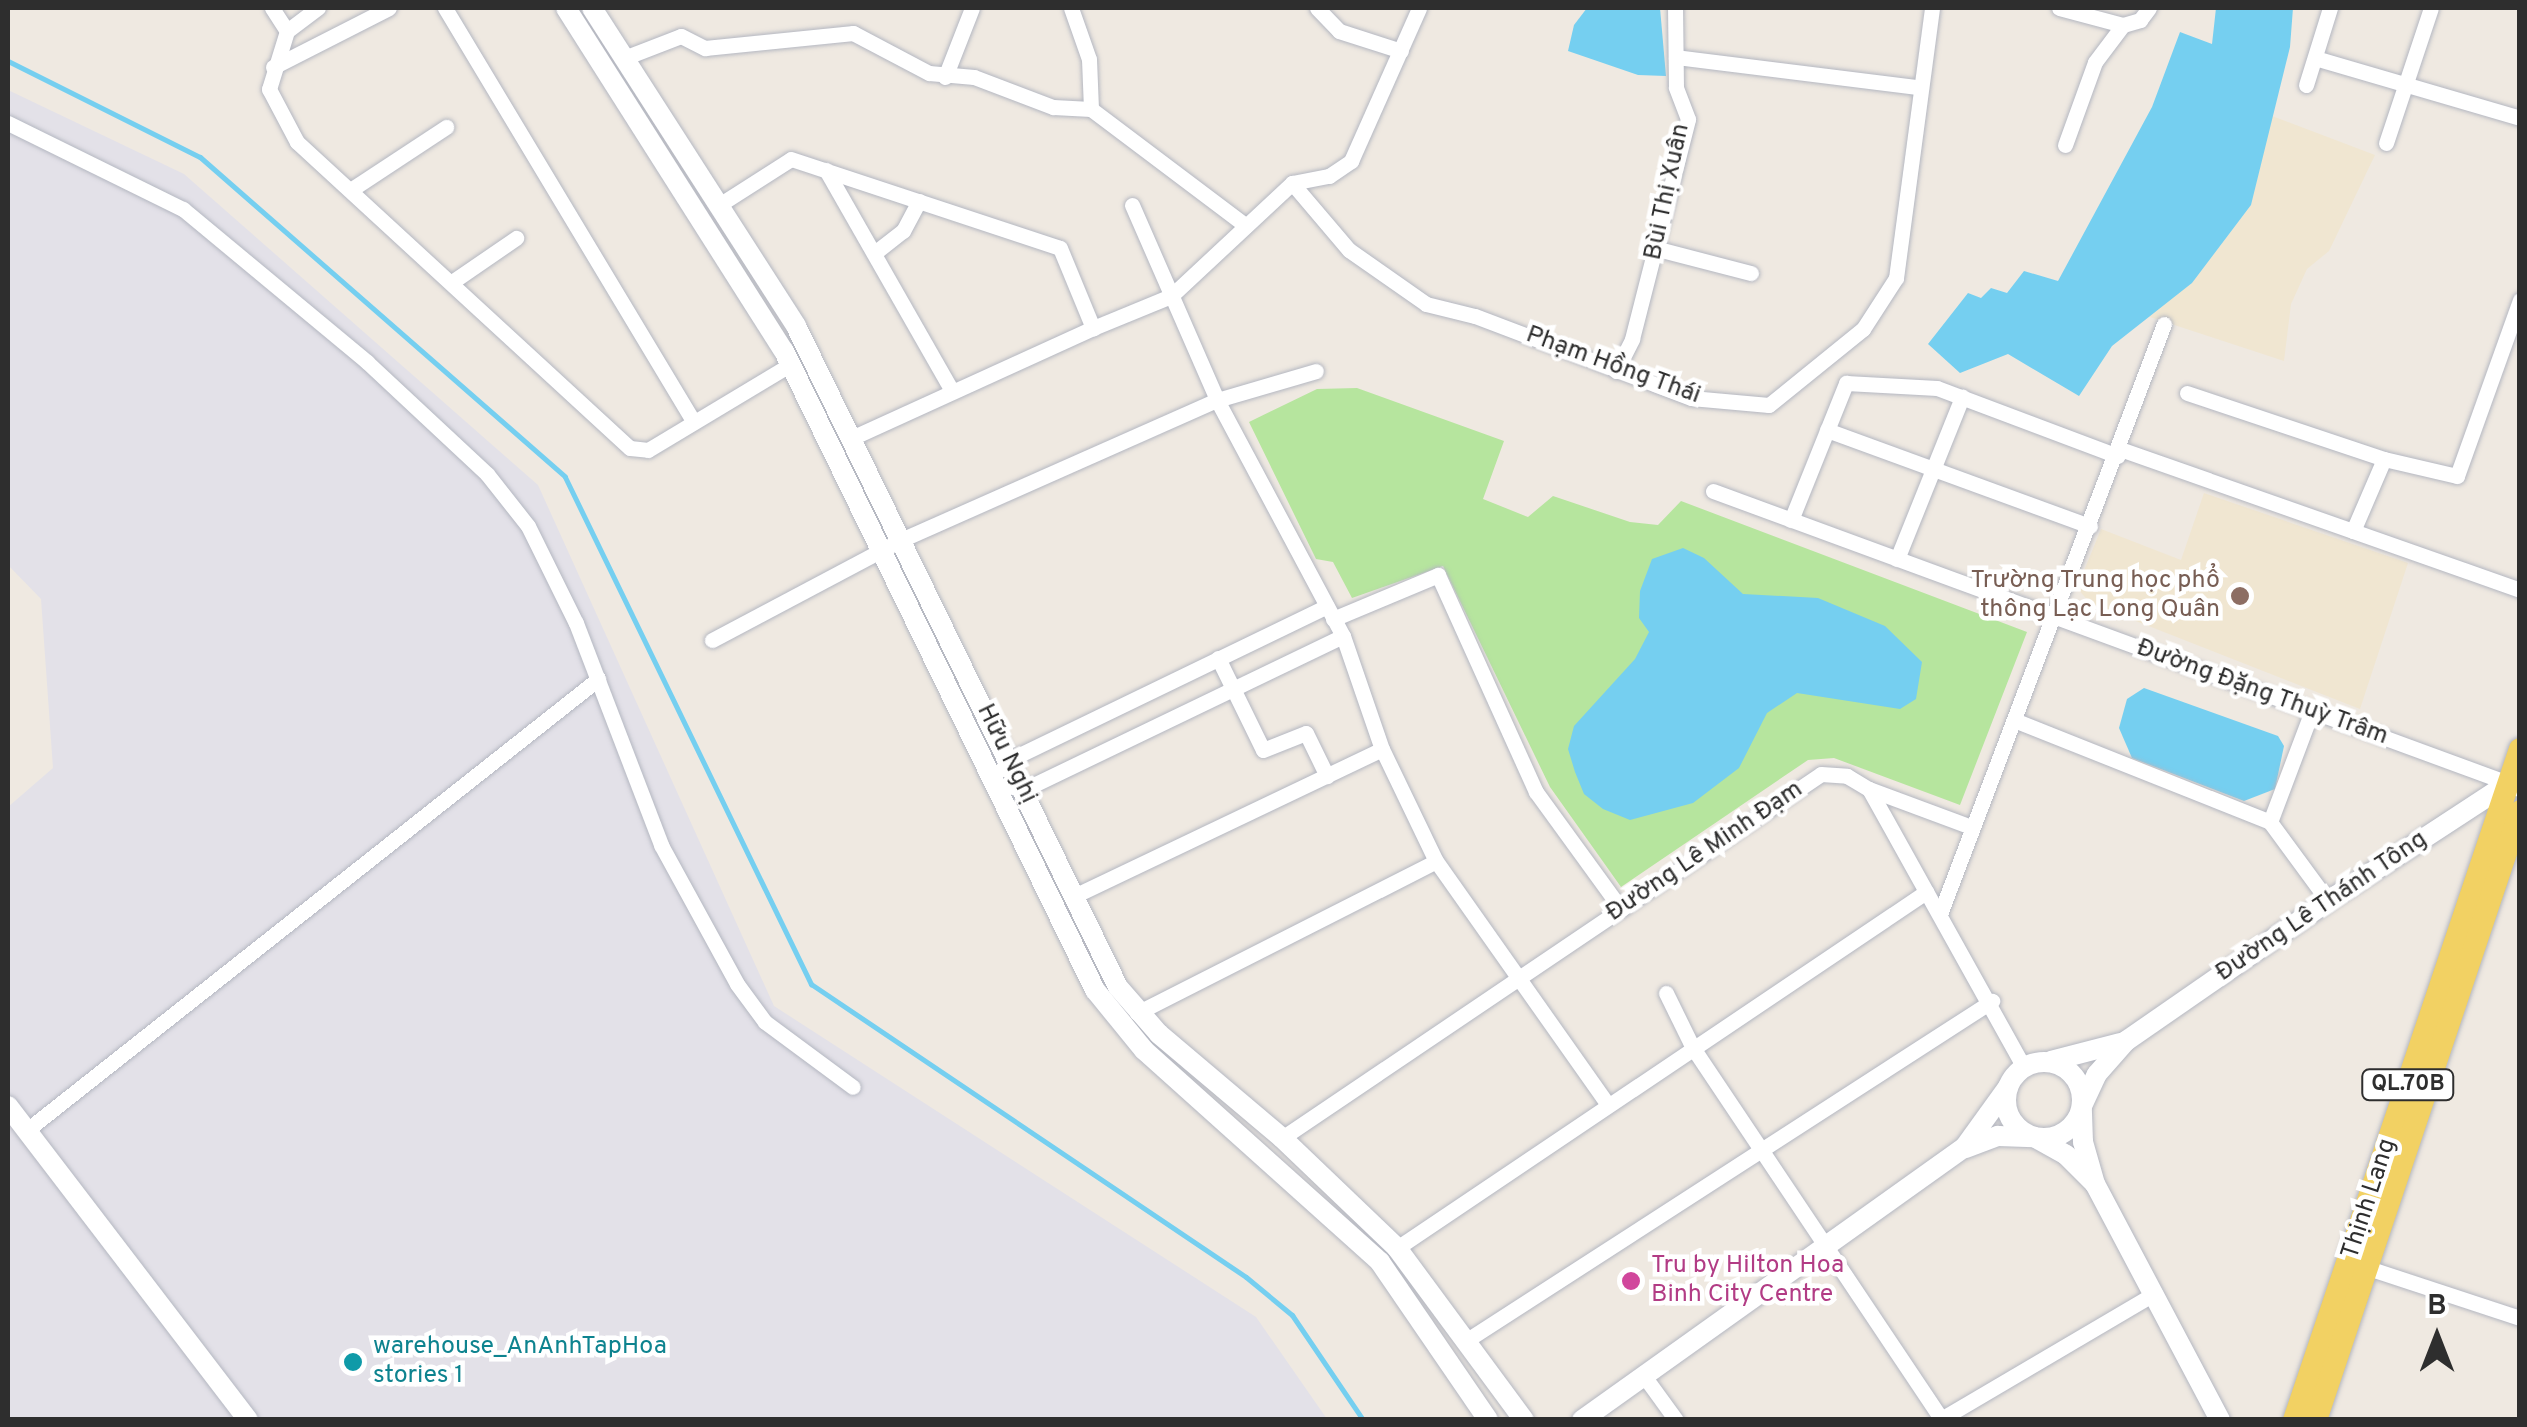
<!DOCTYPE html>
<html>
<head>
<meta charset="utf-8">
<style>
  body { margin:0 }
  #map { position:relative; width:2527px; height:1427px; overflow:hidden; background:#efe9e1; font-family:Overpass,sans-serif }
  div>[style] { position:absolute }
  .industrial>* { inset:0; background:#e3e1e8 }
  .education>* { inset:0; background:#f0e6d1 }
  .green>* { inset:0; background:#b6e59e }
  .water>* { inset:0; background:#75cff0 }
  .stream>* { height:5px; margin:-2.5px; padding:0 2.5px; transform-origin:2.5px; border-radius:2.5px; background:#75cff0 }
  .roads { filter:drop-shadow(0 0 2px #b4b7c1) drop-shadow(0 0 2px #b4b7c1) }
  .street>* { height:15px; margin:-7.5px; padding:0 7.5px; transform-origin:7.5px; border-radius:7.5px; background:#fff }
  .secondary>* { height:20px; margin:-10px; padding:0 10px; transform-origin:10px; border-radius:10px; background:#fff }
  .secondary>.ring { margin:-10px; padding:0; box-sizing:content-box; background:none; border:20px solid #fff; border-radius:50% }
  .primary>* { height:22px; margin:-11px; padding:0 11px; transform-origin:11px; border-radius:11px; background:#f2d163 }
  .dots>* { width:28px; height:28px; translate:-50% -50%; box-sizing:border-box; border:5px solid #fff; border-radius:50% }
  span { translate:-50% -50%; white-space:nowrap; text-align:center; line-height:1.15; -webkit-text-stroke:9px #fff; paint-order:stroke }
  .shield-label span { padding:2px 8px; background:#fff; border:2px solid; border-radius:8px; -webkit-text-stroke-width:0 }
  .shield-label { font-size:22px; color:#2e2e2e; font-weight:700 }
  .street-label { font-size:25px; color:#2e2e2e }
  .education-label { font-size:25px; color:#785e54 }
  .right { translate:-100% -50%; text-align:right }
  .hotel-label { font-size:25px; color:#b23c85 }
  .left { translate:0 -50%; text-align:left }
  .culture-label { font-size:25px; color:#0d838f }
  .frame { position:absolute; inset:0; border:10px solid #2e2e2e; pointer-events:none }
  .north { position:absolute; left:2387px; top:1287px; width:100px; height:100px; -webkit-text-stroke:8px #fff; paint-order:stroke; rotate:0deg; font-size:28px; font-weight:700; line-height:40px; text-align:center; color:#2e2e2e }
  .north::after { content:''; display:block; margin:auto; width:35px; height:45px; background:#2e2e2e; clip-path:polygon(50% 0,100% 100%,50% 72%,0 100%) }
</style>
</head>
<body>
<div id="map">
  <div class="industrial">
    <div style="clip-path:polygon(8px 90px,184px 174px,538px 485px,774px 1006px,1256px 1317px,1327px 1419px,8px 1419px,8px 807px,53px 768px,41px 599px,8px 565px)"></div>
  </div>
  <div class="education">
    <div style="clip-path:polygon(2272px 116px,2375px 155px,2329px 251px,2307px 269px,2291px 304px,2284px 361px,2147px 316px,2192px 283px,2251px 205px)"></div>
    <div style="clip-path:polygon(2204px 493px,2408px 563px,2360px 709px,2090px 603px,2077px 588px,2101px 529px,2181px 560px)"></div>
  </div>
  <div class="green">
    <div style="clip-path:polygon(1357px 388px,1504px 441px,1483px 499px,1528px 517px,1553px 496px,1630px 522px,1658px 525px,1681px 501px,2027px 632px,1960px 805px,1834px 758px,1808px 760px,1621px 887px,1550px 787px,1443px 566px,1352px 598px,1333px 562px,1316px 559px,1249px 422px,1317px 389px)"></div>
  </div>
  <div class="water">
    <div style="clip-path:polygon(1587px 8px,1660px 8px,1666px 76px,1638px 75px,1568px 51px,1574px 25px)"></div>
    <div style="clip-path:polygon(2216px 8px,2293px 8px,2290px 47px,2251px 205px,2192px 283px,2112px 346px,2079px 396px,2008px 354px,1960px 373px,1928px 344px,1968px 293px,1981px 298px,1991px 288px,2007px 293px,2024px 271px,2058px 281px,2152px 107px,2180px 32px,2212px 44px)"></div>
    <div style="clip-path:polygon(1683px 548px,1704px 558px,1743px 594px,1818px 598px,1885px 626px,1922px 662px,1916px 699px,1900px 709px,1797px 693px,1767px 713px,1739px 768px,1693px 803px,1630px 820px,1603px 809px,1584px 794px,1575px 772px,1568px 749px,1574px 726px,1635px 659px,1649px 632px,1639px 618px,1640px 591px,1652px 559px)"></div>
    <div style="clip-path:polygon(2144px 688px,2278px 736px,2284px 746px,2275px 789px,2244px 801px,2132px 758px,2119px 728px,2127px 699px)"></div>
  </div>
  <div class="stream">
    <div style="left:8px;top:61px;width:215px;rotate:26.6deg"></div>
    <div style="left:200px;top:157px;width:485px;rotate:41.2deg"></div>
    <div style="left:565px;top:477px;width:564px;rotate:64.12deg"></div>
    <div style="left:811px;top:984px;width:524px;rotate:33.96deg"></div>
    <div style="left:1246px;top:1277px;width:60px;rotate:39.6deg"></div>
    <div style="left:1292px;top:1315px;width:127px;rotate:55.9deg"></div>
  </div>
  <div class="roads">
    <div class="street">
      <div style="left:272px;top:8px;width:27px;rotate:57deg"></div>
      <div style="left:287px;top:31px;width:61px;rotate:107.2deg"></div>
      <div style="left:269px;top:89px;width:60px;rotate:62.2deg"></div>
      <div style="left:297px;top:142px;width:452px;rotate:42.6deg"></div>
      <div style="left:630px;top:448px;width:18px;rotate:6deg"></div>
      <div style="left:648px;top:450px;width:167px;rotate:-31deg"></div>
      <div style="left:445px;top:8px;width:482px;rotate:59deg"></div>
      <div style="left:1071px;top:8px;width:54px;rotate:70.6deg"></div>
      <div style="left:1089px;top:59px;width:50px;rotate:87.7deg"></div>
      <div style="left:1091px;top:109px;width:194px;rotate:37deg"></div>
      <div style="left:1317px;top:8px;width:32px;rotate:46deg"></div>
      <div style="left:1339px;top:31px;width:65px;rotate:17.9deg"></div>
      <div style="left:2059px;top:8px;width:66px;rotate:14.9deg"></div>
      <div style="left:2123px;top:25px;width:18px;rotate:-16deg"></div>
      <div style="left:2140px;top:20px;width:15px;rotate:-53deg"></div>
      <div style="left:287px;top:31px;width:39px;rotate:-37deg"></div>
      <div style="left:1676px;top:57px;width:242px;rotate:7.1deg"></div>
      <div style="left:624px;top:58px;width:61px;rotate:-21.1deg"></div>
      <div style="left:681px;top:36px;width:27px;rotate:27deg"></div>
      <div style="left:705px;top:48px;width:149px;rotate:-5.8deg"></div>
      <div style="left:853px;top:33px;width:86px;rotate:27.8deg"></div>
      <div style="left:929px;top:73px;width:45px;rotate:5.1deg"></div>
      <div style="left:974px;top:77px;width:85px;rotate:20.8deg"></div>
      <div style="left:1053px;top:107px;width:38px;rotate:3deg"></div>
      <div style="left:2315px;top:58px;width:214px;rotate:16.3deg"></div>
      <div style="left:273px;top:67px;width:130px;rotate:-27deg"></div>
      <div style="left:945px;top:77px;width:74px;rotate:-68.6deg"></div>
      <div style="left:2306px;top:85px;width:81px;rotate:-72.7deg"></div>
      <div style="left:8px;top:123px;width:195px;rotate:26.2deg"></div>
      <div style="left:183px;top:209px;width:239px;rotate:39.7deg"></div>
      <div style="left:367px;top:362px;width:164px;rotate:43deg"></div>
      <div style="left:487px;top:474px;width:66px;rotate:51.7deg"></div>
      <div style="left:528px;top:526px;width:108px;rotate:63.7deg"></div>
      <div style="left:576px;top:623px;width:238px;rotate:69deg"></div>
      <div style="left:661px;top:845px;width:158px;rotate:61.3deg"></div>
      <div style="left:737px;top:984px;width:47px;rotate:53.6deg"></div>
      <div style="left:765px;top:1022px;width:109px;rotate:36.5deg"></div>
      <div style="left:2386px;top:143px;width:142px;rotate:-71.6deg"></div>
      <div style="left:2065px;top:145px;width:88px;rotate:-70.1deg"></div>
      <div style="left:2095px;top:62px;width:46px;rotate:-52.9deg"></div>
      <div style="left:826px;top:170px;width:254px;rotate:60.3deg"></div>
      <div style="left:1292px;top:183px;width:88px;rotate:49.6deg"></div>
      <div style="left:1349px;top:250px;width:94px;rotate:35deg"></div>
      <div style="left:1426px;top:304px;width:50px;rotate:13.8deg"></div>
      <div style="left:1475px;top:316px;width:231px;rotate:20.8deg"></div>
      <div style="left:1691px;top:398px;width:78px;rotate:5.1deg"></div>
      <div style="left:1769px;top:405px;width:121px;rotate:-39deg"></div>
      <div style="left:1863px;top:329px;width:61px;rotate:-57.1deg"></div>
      <div style="left:1896px;top:278px;width:272px;rotate:-82.4deg"></div>
      <div style="left:352px;top:189px;width:113px;rotate:-33.4deg"></div>
      <div style="left:719px;top:205px;width:85px;rotate:-32.6deg"></div>
      <div style="left:791px;top:159px;width:283px;rotate:18.3deg"></div>
      <div style="left:1060px;top:248px;width:87px;rotate:67.6deg"></div>
      <div style="left:1093px;top:328px;width:263px;rotate:155.5deg"></div>
      <div style="left:1132px;top:205px;width:213px;rotate:66.4deg"></div>
      <div style="left:1217px;top:400px;width:268px;rotate:61.9deg"></div>
      <div style="left:1343px;top:636px;width:120px;rotate:71deg"></div>
      <div style="left:1382px;top:749px;width:124px;rotate:64.3deg"></div>
      <div style="left:1436px;top:861px;width:296px;rotate:54.8deg"></div>
      <div style="left:1658px;top:249px;width:96px;rotate:14.5deg"></div>
      <div style="left:877px;top:251px;width:33px;rotate:-38deg"></div>
      <div style="left:903px;top:231px;width:34px;rotate:-62deg"></div>
      <div style="left:452px;top:282px;width:78px;rotate:-34.5deg"></div>
      <div style="left:1093px;top:328px;width:84px;rotate:-22.3deg"></div>
      <div style="left:1171px;top:296px;width:166px;rotate:-43deg"></div>
      <div style="left:1292px;top:183px;width:38px;rotate:-11deg"></div>
      <div style="left:1329px;top:176px;width:27px;rotate:-34deg"></div>
      <div style="left:1351px;top:161px;width:167px;rotate:-66deg"></div>
      <div style="left:1616px;top:371px;width:36px;rotate:-63deg"></div>
      <div style="left:1632px;top:339px;width:227px;rotate:-75.7deg"></div>
      <div style="left:1688px;top:119px;width:34px;rotate:-111deg"></div>
      <div style="left:1676px;top:87px;width:79px;rotate:-90.7deg"></div>
      <div style="left:1846px;top:383px;width:91px;rotate:3.1deg"></div>
      <div style="left:1937px;top:388px;width:193px;rotate:20.6deg"></div>
      <div style="left:2187px;top:393px;width:208px;rotate:18.5deg"></div>
      <div style="left:1827px;top:430px;width:280px;rotate:20.1deg"></div>
      <div style="left:2120px;top:449px;width:424px;rotate:19.4deg"></div>
      <div style="left:1713px;top:491px;width:847px;rotate:20.17deg"></div>
      <div style="left:1791px;top:520px;width:148px;rotate:-68.1deg"></div>
      <div style="left:2353px;top:531px;width:78px;rotate:-66.7deg"></div>
      <div style="left:2384px;top:459px;width:75px;rotate:13.1deg"></div>
      <div style="left:2457px;top:476px;width:187px;rotate:-70.3deg"></div>
      <div style="left:1897px;top:559px;width:175px;rotate:-68.1deg"></div>
      <div style="left:1333px;top:619px;width:114px;rotate:-22.7deg"></div>
      <div style="left:1438px;top:575px;width:238px;rotate:65.7deg"></div>
      <div style="left:1536px;top:792px;width:145px;rotate:54deg"></div>
      <div style="left:712px;top:640px;width:216px;rotate:-27.9deg"></div>
      <div style="left:903px;top:539px;width:343px;rotate:-23.9deg"></div>
      <div style="left:1217px;top:400px;width:103px;rotate:-16.3deg"></div>
      <div style="left:1218px;top:658px;width:102px;rotate:63.9deg"></div>
      <div style="left:1263px;top:750px;width:46px;rotate:-21.6deg"></div>
      <div style="left:1306px;top:733px;width:48px;rotate:64deg"></div>
      <div style="left:2014px;top:720px;width:276px;rotate:21.7deg"></div>
      <div style="left:2270px;top:822px;width:98px;rotate:53.7deg"></div>
      <div style="left:1002px;top:769px;width:11px;rotate:-52deg"></div>
      <div style="left:1009px;top:760px;width:353px;rotate:-25.8deg"></div>
      <div style="left:1013px;top:787px;width:10px;rotate:17deg"></div>
      <div style="left:1023px;top:790px;width:355px;rotate:-25.7deg"></div>
      <div style="left:1869px;top:789px;width:109px;rotate:20.4deg"></div>
      <div style="left:2270px;top:822px;width:119px;rotate:-69.3deg"></div>
      <div style="left:1074px;top:896px;width:341px;rotate:-25.5deg"></div>
      <div style="left:1940px;top:914px;width:631px;rotate:-69.21deg"></div>
      <div style="left:1666px;top:993px;width:61px;rotate:63.9deg"></div>
      <div style="left:1693px;top:1048px;width:448px;rotate:56.2deg"></div>
      <div style="left:1137px;top:1013px;width:335px;rotate:-26.9deg"></div>
      <div style="left:27px;top:1130px;width:728px;rotate:-38.3deg"></div>
      <div style="left:1282px;top:1138px;width:650px;rotate:-34.03deg"></div>
      <div style="left:1821px;top:774px;width:26px;rotate:4deg"></div>
      <div style="left:1847px;top:776px;width:26px;rotate:31deg"></div>
      <div style="left:1869px;top:789px;width:318px;rotate:60.9deg"></div>
      <div style="left:1397px;top:1248px;width:638px;rotate:-33.94deg"></div>
      <div style="left:2368px;top:1268px;width:160px;rotate:18.2deg"></div>
      <div style="left:1464px;top:1342px;width:629px;rotate:-32.86deg"></div>
      <div style="left:1644px;top:1376px;width:54px;rotate:54deg"></div>
      <div style="left:1943px;top:1418px;width:246px;rotate:-30.5deg"></div>
    </div>
    <div class="secondary">
      <div style="left:566px;top:8px;width:406px;rotate:57.6deg"></div>
      <div style="left:784px;top:351px;width:711px;rotate:64.05deg"></div>
      <div style="left:1095px;top:990px;width:77px;rotate:50.8deg"></div>
      <div style="left:1144px;top:1050px;width:317px;rotate:41.9deg"></div>
      <div style="left:1380px;top:1262px;width:191px;rotate:55.6deg"></div>
      <div style="left:592px;top:8px;width:378px;rotate:57.3deg"></div>
      <div style="left:796px;top:326px;width:735px;rotate:64.03deg"></div>
      <div style="left:1118px;top:987px;width:62px;rotate:48.9deg"></div>
      <div style="left:1159px;top:1034px;width:161px;rotate:40.2deg"></div>
      <div style="left:1282px;top:1138px;width:159px;rotate:43.7deg"></div>
      <div style="left:1397px;top:1248px;width:214px;rotate:53.6deg"></div>
      <div style="left:2051px;top:1061px;width:71px;rotate:-14.6deg"></div>
      <div class="ring" style="left:2006px;top:1062px;width:56px;height:56px"></div>
      <div style="left:8px;top:1106px;width:395px;rotate:52.6deg"></div>
      <div style="left:1966px;top:1148px;width:34px;rotate:-21deg"></div>
      <div style="left:1998px;top:1136px;width:36px;rotate:2deg"></div>
      <div style="left:2034px;top:1137px;width:37px;rotate:29deg"></div>
      <div style="left:2066px;top:1155px;width:40px;rotate:45deg"></div>
      <div style="left:1582px;top:1420px;width:469px;rotate:-35.5deg"></div>
      <div style="left:1964px;top:1148px;width:75px;rotate:-54.2deg"></div>
      <div style="left:2220px;top:1420px;width:267px;rotate:-117.9deg"></div>
      <div style="left:2095px;top:1184px;width:44px;rotate:-105.9deg"></div>
      <div style="left:2083px;top:1142px;width:36px;rotate:-92deg"></div>
      <div style="left:2082px;top:1106px;width:35px;rotate:-65deg"></div>
      <div style="left:2097px;top:1074px;width:44px;rotate:-48.7deg"></div>
      <div style="left:2126px;top:1041px;width:246px;rotate:-34.7deg"></div>
      <div style="left:2328px;top:901px;width:215px;rotate:-33.2deg"></div>
      <div style="left:2508px;top:783px;width:13px;rotate:18deg"></div>
    </div>
    <div class="primary">
      <div style="left:2294px;top:1420px;width:708px;rotate:-71.39deg"></div>
      <div style="left:2316px;top:1420px;width:642px;rotate:-71.48deg"></div>
    </div>
  </div>
  <div class="dots">
    <div style="left:2240px;top:596px;background:#8d6e63"></div>
    <div style="left:1631px;top:1281px;background:#d1479c"></div>
    <div style="left:353px;top:1362px;background:#0f9aa8"></div>
  </div>
  <div class="shield-label">
    <span style="left:2408px;top:1085px">QL.70B</span>
  </div>
  <div class="street-label">
    <span style="left:1668px;top:192px;rotate:-78deg">Bùi Thị Xuân</span>
    <span style="left:1613px;top:366px;rotate:20deg">Phạm Hồng Thái</span>
    <span style="left:2262px;top:693px;rotate:20deg">Đường Đặng Thuỳ Trâm</span>
    <span style="left:1006px;top:754px;rotate:64deg">Hữu Nghị</span>
    <span style="left:1705px;top:852px;rotate:-34deg">Đường Lê Minh Đạm</span>
    <span style="left:2322px;top:907px;rotate:-34deg">Đường Lê Thánh Tông</span>
    <span style="left:2370px;top:1199px;rotate:-72deg">Thịnh Lang</span>
  </div>
  <div class="education-label">
    <span class="right" style="left:2220px;top:596px">Trường Trung học phổ<br>thông Lạc Long Quân</span>
  </div>
  <div class="hotel-label">
    <span class="left" style="left:1651px;top:1281px">Tru by Hilton Hoa<br>Binh City Centre</span>
  </div>
  <div class="culture-label">
    <span class="left" style="left:373px;top:1362px">warehouse_AnAnhTapHoa<br>stories 1</span>
  </div>
  <div class="frame"></div>
  <div class="north">B</div>
</div>
</body>
</html>
